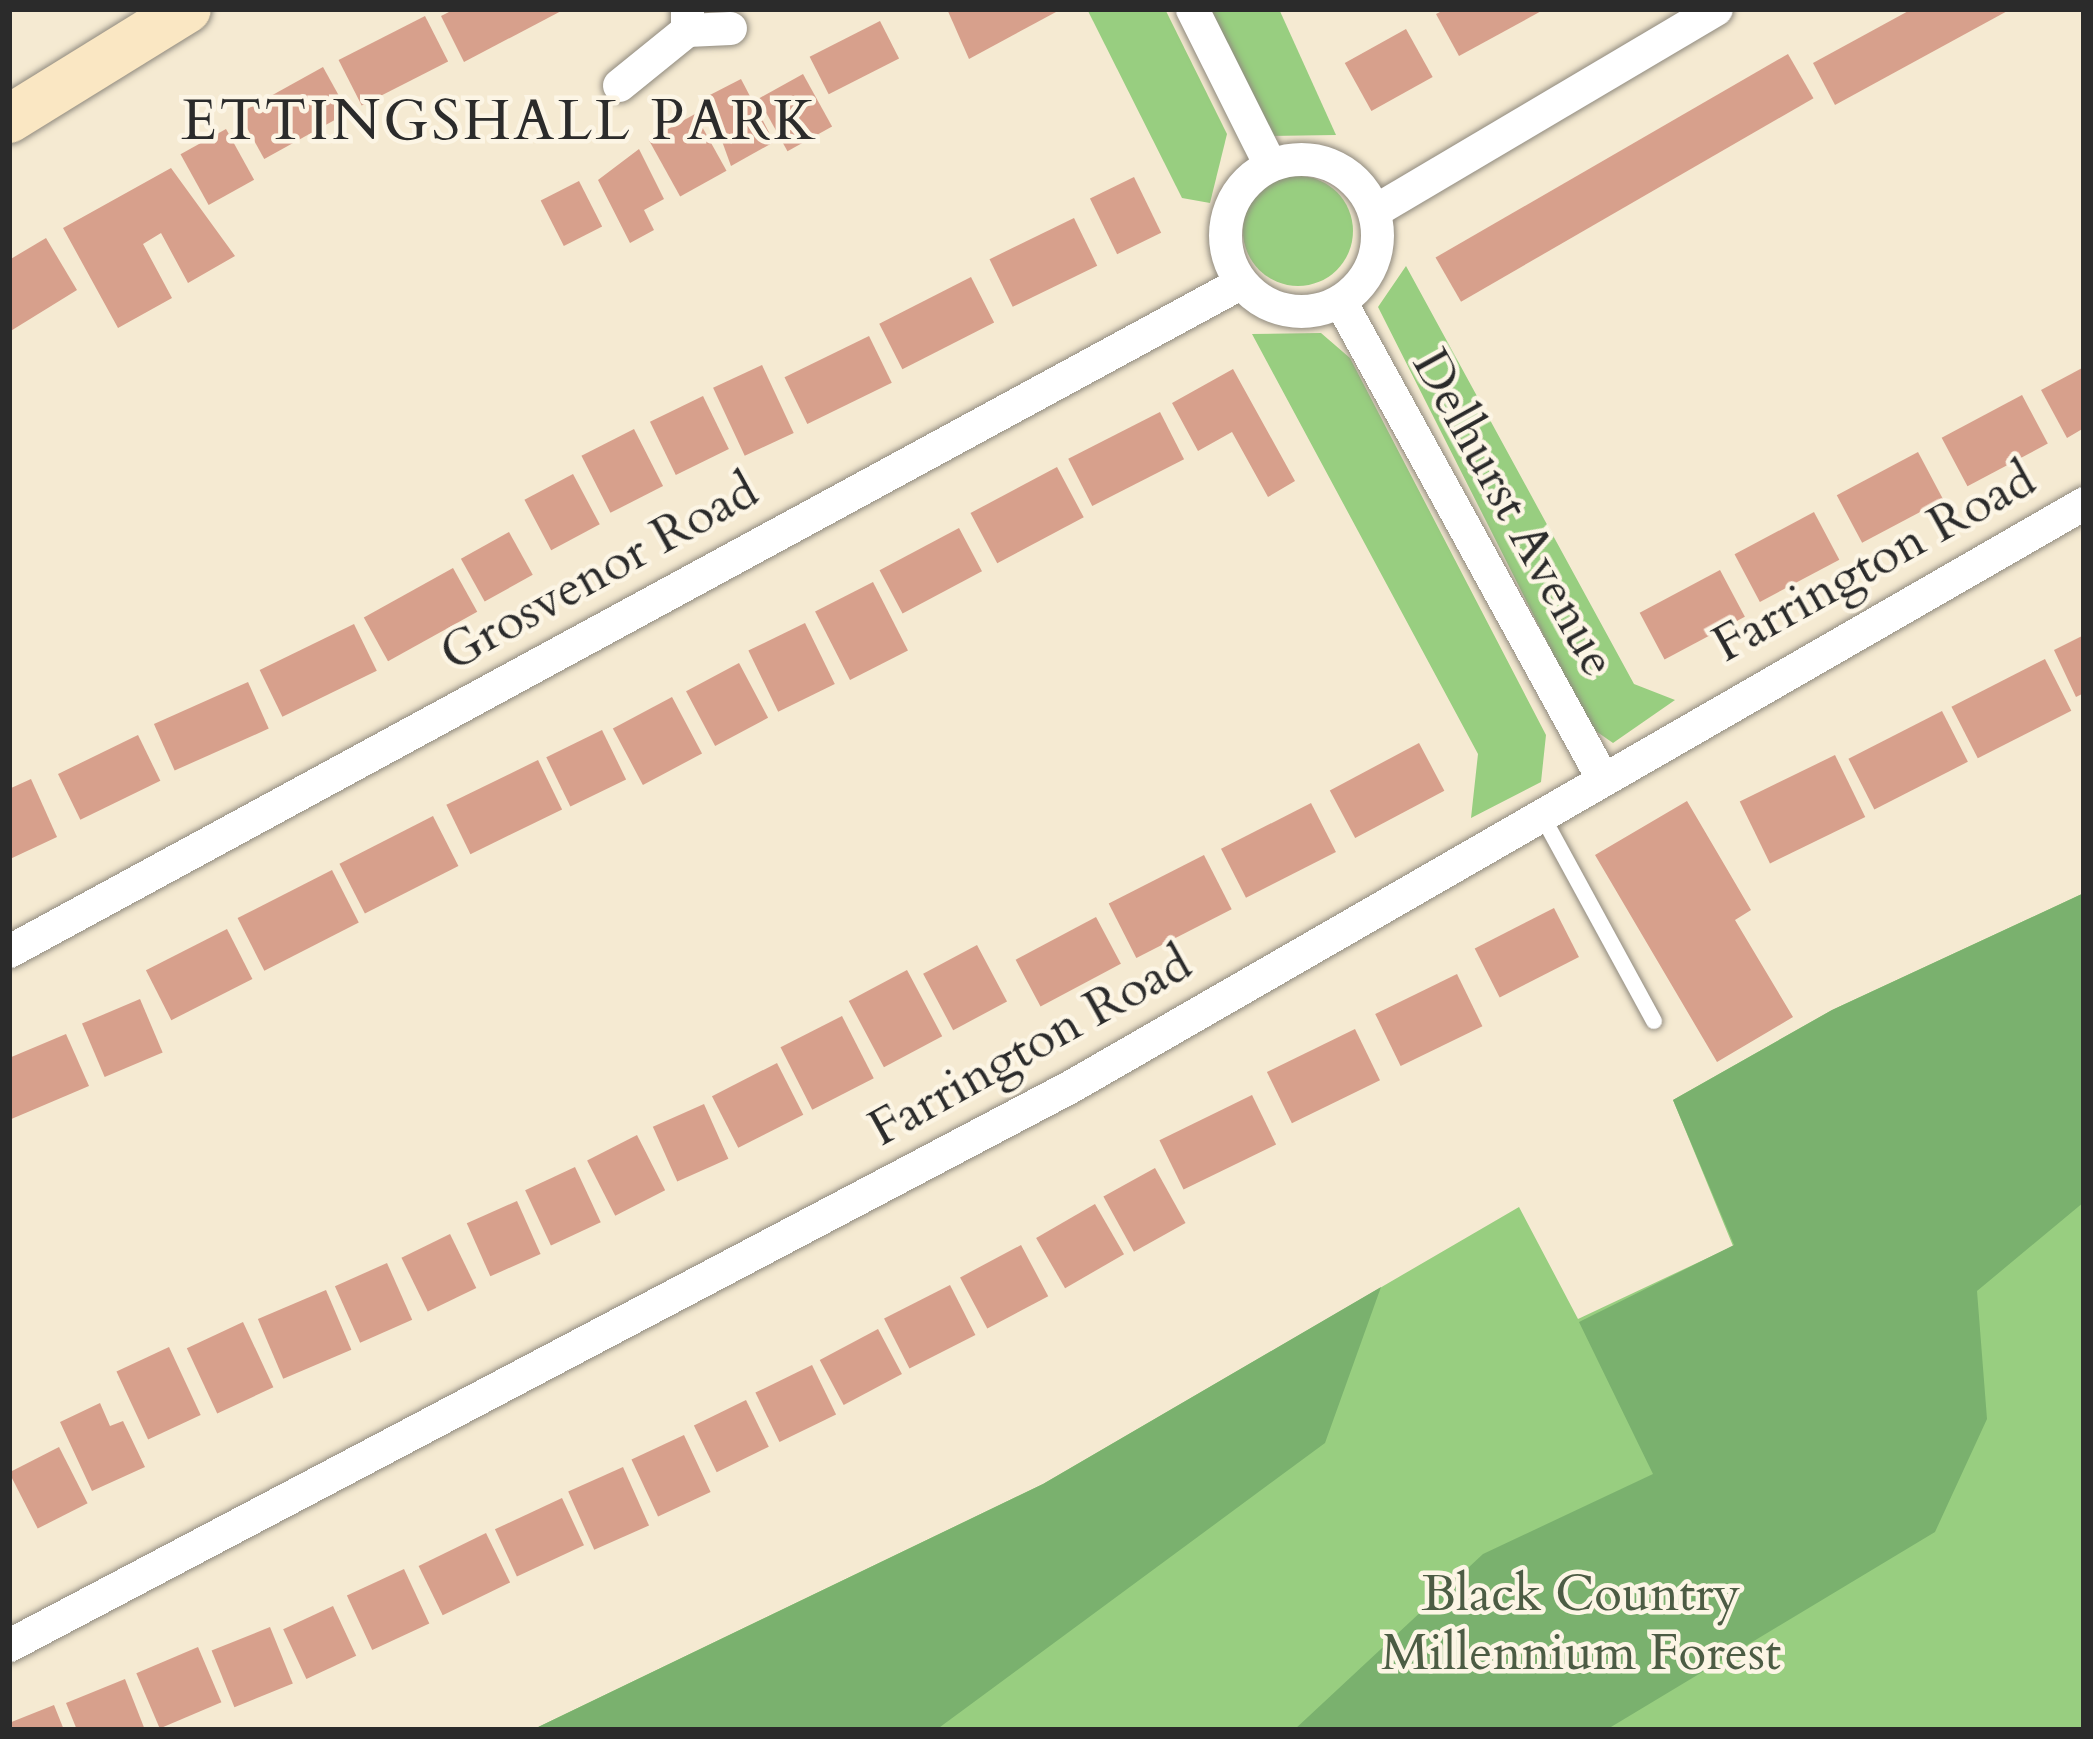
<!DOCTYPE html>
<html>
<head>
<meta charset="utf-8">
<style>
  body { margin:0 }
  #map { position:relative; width:2093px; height:1739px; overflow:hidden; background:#f5ead2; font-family:Cardo,serif }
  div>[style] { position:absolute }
  .green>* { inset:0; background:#98ce80 }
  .round { border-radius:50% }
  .forest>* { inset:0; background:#7ab16e }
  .building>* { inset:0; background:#d7a08c; transform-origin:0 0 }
  .roads { filter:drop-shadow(0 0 3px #908a7e) drop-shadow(0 0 3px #908a7e) }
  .lane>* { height:16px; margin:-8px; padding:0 8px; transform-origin:8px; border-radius:8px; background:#fff }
  .street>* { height:33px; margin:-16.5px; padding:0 16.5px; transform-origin:16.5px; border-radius:16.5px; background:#fff }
  .street>.ring { margin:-16.5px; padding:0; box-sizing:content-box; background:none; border:33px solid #fff; border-radius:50% }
  .secondary>* { height:48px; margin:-24px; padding:0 24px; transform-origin:24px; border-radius:24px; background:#fae7c3 }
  span { translate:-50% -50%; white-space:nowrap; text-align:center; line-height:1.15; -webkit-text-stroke:9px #fcf5e5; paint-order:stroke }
  .street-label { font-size:51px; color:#2b2b2b }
  .park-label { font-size:51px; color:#4c5c44 }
  .quarter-label { font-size:57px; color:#2b2b2b; letter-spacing:3px }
  .frame { position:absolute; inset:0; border:12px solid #2b2b2b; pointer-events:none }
</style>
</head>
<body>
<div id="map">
  <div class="green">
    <div style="clip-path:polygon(1087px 9px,1165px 9px,1227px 134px,1210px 203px,1182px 198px)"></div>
    <div style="clip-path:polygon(1206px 9px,1279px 9px,1336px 135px,1270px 136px)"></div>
    <div class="round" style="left:1243px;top:176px;width:110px;height:110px"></div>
    <div style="clip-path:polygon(1406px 266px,1634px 684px,1675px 700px,1613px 743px,1590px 727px,1378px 307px)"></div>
    <div style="clip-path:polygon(1321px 333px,1350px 358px,1546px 735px,1541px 782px,1471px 818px,1478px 754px,1252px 334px)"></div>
    <div style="clip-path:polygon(2084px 893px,2084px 1730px,532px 1730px,1043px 1484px,1519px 1207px,1578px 1319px,1733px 1246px,1673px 1100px,1832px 1010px)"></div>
  </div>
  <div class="forest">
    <div style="clip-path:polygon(2084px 893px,2084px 1202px,1977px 1291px,1987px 1419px,1935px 1532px,1606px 1730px,1294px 1730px,1483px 1554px,1653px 1474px,1579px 1322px,1734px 1245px,1673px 1100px,1832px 1010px)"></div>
    <div style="clip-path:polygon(1381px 1287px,1325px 1443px,936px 1730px,532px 1730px,1043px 1484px)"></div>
  </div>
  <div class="building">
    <div style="clip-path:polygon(455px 9px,565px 9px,464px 62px,441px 16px)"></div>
    <div style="clip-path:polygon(947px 9px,1055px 9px,1056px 12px,969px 59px)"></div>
    <div style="clip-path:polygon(1446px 9px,1545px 9px,1459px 56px,1436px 14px)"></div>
    <div style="clip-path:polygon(1912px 9px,2011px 9px,1835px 105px,1813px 63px)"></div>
    <div style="left:425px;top:16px;width:51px;height:97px;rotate:63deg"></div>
    <div style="left:880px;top:21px;width:42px;height:79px;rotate:63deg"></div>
    <div style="left:1406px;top:29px;width:55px;height:70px;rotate:61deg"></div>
    <div style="left:1788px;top:54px;width:51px;height:407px;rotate:60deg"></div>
    <div style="left:323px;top:67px;width:52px;height:96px;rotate:61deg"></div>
    <div style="left:803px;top:74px;width:60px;height:51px;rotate:61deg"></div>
    <div style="clip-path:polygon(741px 79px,774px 142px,731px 166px,706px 97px)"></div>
    <div style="left:695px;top:114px;width:65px;height:53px;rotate:61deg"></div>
    <div style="left:226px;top:129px;width:58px;height:52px;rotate:61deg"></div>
    <div style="clip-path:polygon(639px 149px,664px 199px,644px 210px,654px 230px,630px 243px,598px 180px)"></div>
    <div style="clip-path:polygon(171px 168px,235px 256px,188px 283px,161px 233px,143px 244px,172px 298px,118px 328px,63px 228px)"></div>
    <div style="left:1134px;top:177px;width:62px;height:49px;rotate:64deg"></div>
    <div style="left:579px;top:181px;width:51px;height:43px;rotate:63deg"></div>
    <div style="left:1074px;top:218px;width:53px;height:94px;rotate:64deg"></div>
    <div style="clip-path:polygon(46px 238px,77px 290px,9px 332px,9px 260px)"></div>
    <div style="left:971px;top:277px;width:51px;height:103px;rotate:63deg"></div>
    <div style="left:869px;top:336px;width:52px;height:94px;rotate:64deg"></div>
    <div style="left:762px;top:365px;width:75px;height:54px;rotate:65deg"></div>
    <div style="clip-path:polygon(2084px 367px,2084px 428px,2067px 438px,2041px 390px)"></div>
    <div style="clip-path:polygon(1233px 369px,1295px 481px,1268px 497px,1232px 432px,1198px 451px,1172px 403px)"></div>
    <div style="left:2022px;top:395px;width:55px;height:91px;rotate:62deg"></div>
    <div style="left:703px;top:396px;width:59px;height:59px;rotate:64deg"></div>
    <div style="left:1160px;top:412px;width:53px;height:103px;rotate:63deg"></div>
    <div style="left:634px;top:429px;width:64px;height:59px;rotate:63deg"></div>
    <div style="left:1918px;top:452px;width:54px;height:92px;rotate:62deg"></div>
    <div style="left:1057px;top:467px;width:57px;height:98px;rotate:62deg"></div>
    <div style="left:573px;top:474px;width:57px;height:55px;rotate:62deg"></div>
    <div style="left:1814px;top:512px;width:54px;height:90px;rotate:62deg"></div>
    <div style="left:959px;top:528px;width:49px;height:90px;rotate:62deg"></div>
    <div style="left:509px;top:532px;width:49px;height:55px;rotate:61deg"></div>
    <div style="left:453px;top:568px;width:50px;height:102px;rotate:61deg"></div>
    <div style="left:1720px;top:570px;width:53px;height:91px;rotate:62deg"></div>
    <div style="left:873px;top:582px;width:77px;height:65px;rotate:63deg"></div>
    <div style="left:805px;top:623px;width:68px;height:63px;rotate:64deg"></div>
    <div style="left:354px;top:624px;width:52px;height:105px;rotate:64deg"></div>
    <div style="clip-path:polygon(2084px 635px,2084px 693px,2076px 697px,2054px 650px)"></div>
    <div style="left:2045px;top:659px;width:58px;height:105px;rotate:63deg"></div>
    <div style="left:739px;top:663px;width:62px;height:60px;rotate:62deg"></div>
    <div style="left:248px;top:682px;width:51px;height:103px;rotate:66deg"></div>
    <div style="left:672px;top:697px;width:64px;height:67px;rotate:62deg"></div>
    <div style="left:1942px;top:711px;width:57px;height:105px;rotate:63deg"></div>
    <div style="left:602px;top:730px;width:55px;height:62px;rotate:64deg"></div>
    <div style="left:138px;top:735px;width:51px;height:89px;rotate:64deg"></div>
    <div style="left:1419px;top:743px;width:54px;height:101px;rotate:62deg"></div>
    <div style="left:1835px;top:755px;width:69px;height:106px;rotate:64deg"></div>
    <div style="left:538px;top:760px;width:55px;height:102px;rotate:64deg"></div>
    <div style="clip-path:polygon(31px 779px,57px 837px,10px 859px,9px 789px)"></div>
    <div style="clip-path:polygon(1687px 801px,1751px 910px,1735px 920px,1793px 1017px,1717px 1062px,1595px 855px)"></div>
    <div style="left:1311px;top:803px;width:55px;height:101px;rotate:63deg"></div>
    <div style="left:433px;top:816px;width:56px;height:105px;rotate:63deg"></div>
    <div style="left:1204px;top:855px;width:61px;height:107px;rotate:63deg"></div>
    <div style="left:332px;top:870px;width:59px;height:106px;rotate:63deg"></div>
    <div style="left:1554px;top:908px;width:55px;height:89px;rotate:63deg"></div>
    <div style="left:1096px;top:917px;width:53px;height:91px;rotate:62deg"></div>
    <div style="left:227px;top:929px;width:56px;height:91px;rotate:63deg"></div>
    <div style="left:977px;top:945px;width:64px;height:61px;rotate:62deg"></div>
    <div style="left:907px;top:970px;width:75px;height:66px;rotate:62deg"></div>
    <div style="left:1457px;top:974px;width:58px;height:91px;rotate:64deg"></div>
    <div style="left:140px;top:999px;width:58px;height:63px;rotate:67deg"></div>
    <div style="left:842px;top:1016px;width:70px;height:69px;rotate:63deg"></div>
    <div style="left:1355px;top:1029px;width:57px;height:98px;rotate:64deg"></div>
    <div style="clip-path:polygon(66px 1034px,89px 1086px,9px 1120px,9px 1058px)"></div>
    <div style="left:777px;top:1063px;width:58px;height:73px;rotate:63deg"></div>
    <div style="left:1252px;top:1095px;width:55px;height:103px;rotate:64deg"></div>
    <div style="left:704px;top:1104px;width:60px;height:56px;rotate:66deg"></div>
    <div style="left:637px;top:1135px;width:62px;height:56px;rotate:63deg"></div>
    <div style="left:575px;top:1167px;width:61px;height:55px;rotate:65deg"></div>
    <div style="left:1155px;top:1168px;width:63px;height:59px;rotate:61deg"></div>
    <div style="left:517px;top:1201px;width:58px;height:55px;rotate:66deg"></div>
    <div style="left:1095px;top:1204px;width:58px;height:68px;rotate:60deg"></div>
    <div style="left:450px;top:1234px;width:60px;height:54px;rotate:64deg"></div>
    <div style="left:1021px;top:1245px;width:58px;height:69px;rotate:62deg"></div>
    <div style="left:387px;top:1263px;width:62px;height:57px;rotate:66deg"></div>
    <div style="left:950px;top:1285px;width:56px;height:74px;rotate:63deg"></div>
    <div style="left:326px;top:1290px;width:65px;height:74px;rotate:67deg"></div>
    <div style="left:243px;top:1322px;width:72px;height:62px;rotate:65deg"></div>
    <div style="left:878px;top:1329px;width:51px;height:66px;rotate:62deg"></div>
    <div style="left:169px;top:1347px;width:75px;height:58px;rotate:65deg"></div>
    <div style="left:812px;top:1365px;width:55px;height:63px;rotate:64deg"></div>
    <div style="left:746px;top:1400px;width:52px;height:58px;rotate:64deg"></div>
    <div style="clip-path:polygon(100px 1403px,110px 1426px,123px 1421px,145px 1467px,92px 1491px,60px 1422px)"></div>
    <div style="left:684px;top:1435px;width:63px;height:58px;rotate:65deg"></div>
    <div style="left:59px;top:1447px;width:63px;height:56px;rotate:63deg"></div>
    <div style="left:623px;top:1467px;width:64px;height:60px;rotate:66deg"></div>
    <div style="left:562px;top:1498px;width:52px;height:74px;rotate:65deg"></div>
    <div style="left:486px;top:1533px;width:55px;height:75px;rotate:64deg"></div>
    <div style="left:404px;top:1569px;width:60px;height:63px;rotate:65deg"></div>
    <div style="left:333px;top:1606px;width:55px;height:55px;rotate:65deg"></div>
    <div style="left:270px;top:1627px;width:61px;height:63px;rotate:68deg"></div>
    <div style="left:198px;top:1647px;width:60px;height:67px;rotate:67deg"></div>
    <div style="clip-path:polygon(125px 1679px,145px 1730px,77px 1730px,66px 1703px)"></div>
    <div style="clip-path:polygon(54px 1705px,64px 1730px,9px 1730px,9px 1723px)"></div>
  </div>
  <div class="roads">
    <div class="lane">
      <div style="left:1540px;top:812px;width:238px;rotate:61.4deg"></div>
    </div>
    <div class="street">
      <div style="left:1192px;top:9px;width:170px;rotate:63.4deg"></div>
      <div style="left:687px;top:30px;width:43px;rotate:-2.7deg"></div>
      <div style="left:619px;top:85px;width:87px;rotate:-39deg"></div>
      <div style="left:687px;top:30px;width:21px;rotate:-90deg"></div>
      <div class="ring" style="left:1225px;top:159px;width:119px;height:119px"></div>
      <div style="left:1374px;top:211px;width:397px;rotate:-30.6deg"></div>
      <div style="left:1340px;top:301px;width:540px;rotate:61.2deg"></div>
      <div style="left:9px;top:951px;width:1401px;rotate:-28.49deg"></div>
      <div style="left:9px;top:1645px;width:1200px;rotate:-27.76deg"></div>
      <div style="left:1071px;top:1086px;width:1169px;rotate:-29.92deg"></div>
    </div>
    <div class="secondary">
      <div style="left:9px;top:119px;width:209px;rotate:-31.7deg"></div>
    </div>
  </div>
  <div class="street-label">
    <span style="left:1514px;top:513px;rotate:61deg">Delhurst Avenue</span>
    <span style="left:1874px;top:562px;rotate:-29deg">Farrington Road</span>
    <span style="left:599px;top:572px;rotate:-29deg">Grosvenor Road</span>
    <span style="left:1030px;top:1046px;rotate:-29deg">Farrington Road</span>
  </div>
  <div class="park-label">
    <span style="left:1581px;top:1624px">Black Country<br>Millennium Forest</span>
  </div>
  <div class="quarter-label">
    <span style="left:500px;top:122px">ETTINGSHALL PARK</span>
  </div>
  <div class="frame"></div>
</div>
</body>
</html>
